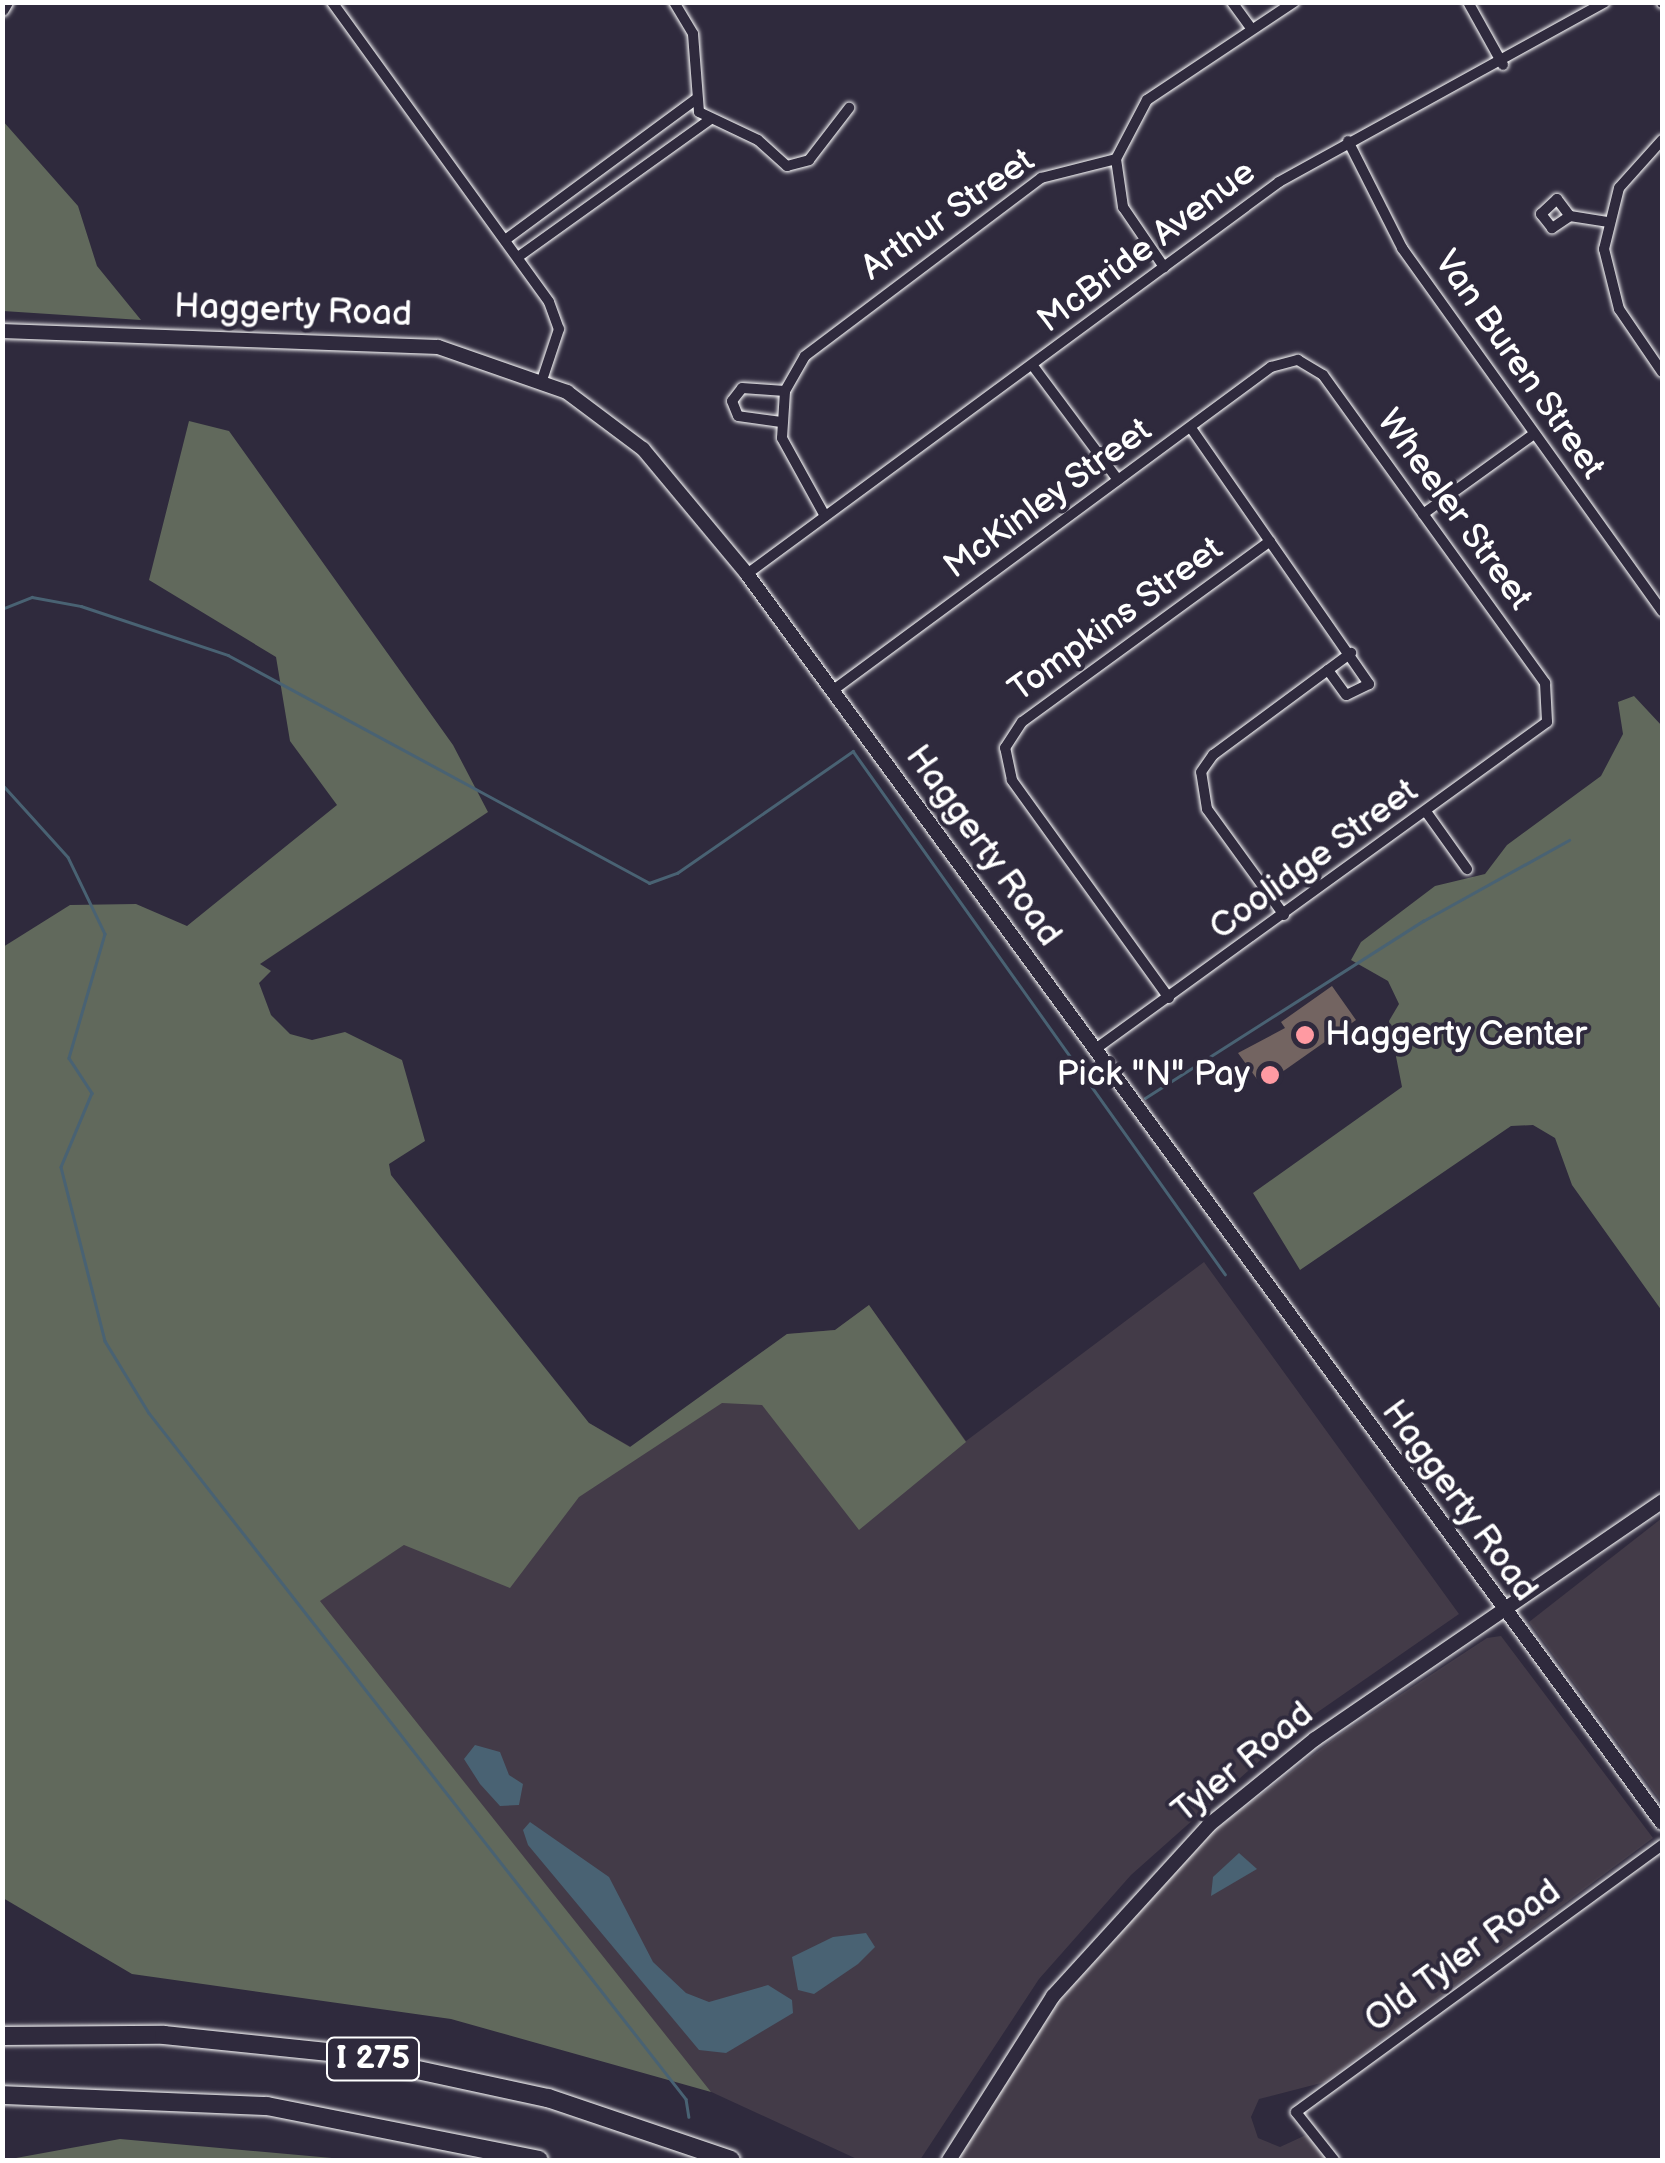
<!DOCTYPE html>
<html>
<head>
<meta charset="utf-8">
<style>
  body { margin:0 }
  #map { position:relative; width:1665px; height:2163px; overflow:hidden; background:#2f2a3d; font-family:"Balsamiq Sans",sans-serif }
  div>[style] { position:absolute }
  .built>* { inset:0; background:#433b48 }
  .green>* { inset:0; background:#61695c }
  .water>* { inset:0; background:#496273 }
  .stream>* { height:2.5px; margin:-1.25px; padding:0 1.25px; transform-origin:1.25px; border-radius:1.25px; background:#496273 }
  .building>* { inset:0; background:#736461 }
  .roads { filter:drop-shadow(0 0 2px #fff) drop-shadow(0 0 2px #fff) }
  .street>* { height:10px; margin:-5px; padding:0 5px; transform-origin:5px; border-radius:5px; background:#2f2a3d }
  .secondary>* { height:14px; margin:-7px; padding:0 7px; transform-origin:7px; border-radius:7px; background:#2f2a3d }
  .highway>* { height:18px; margin:-9px; padding:0 9px; transform-origin:9px; border-radius:9px; background:#2f2a3d }
  .dots>* { width:28px; height:28px; translate:-50% -50%; box-sizing:border-box; border:5px solid #2f2a3d; border-radius:50% }
  span { translate:-50% -50%; white-space:nowrap; text-align:center; line-height:1.15; -webkit-text-stroke:8px #2f2a3d; paint-order:stroke }
  .shield-label span { padding:2px 8px; background:#2f2a3d; border:2px solid; border-radius:8px; -webkit-text-stroke-width:0 }
  .shield-label { font-size:32px; color:#fff; font-weight:700 }
  .street-label { font-size:35px; color:#fff }
  .poi-label { font-size:35px; color:#fff }
  .left { translate:0 -50%; text-align:left }
  .right { translate:-100% -50%; text-align:right }
  .frame { position:absolute; inset:0; border:5px solid #fff; pointer-events:none }
</style>
</head>
<body>
<div id="map">
  <div class="built">
    <div style="clip-path:polygon(1204px 1262px,1459px 1614px,1302px 1723px,1131px 1875px,1039px 1979px,920px 2160px,859px 2160px,707px 2090px,319px 1601px,589px 1423px,631px 1447px,787px 1334px,835px 1330px,869px 1305px,966px 1441px)"></div>
    <div style="clip-path:polygon(1662px 1518px,1662px 1803px,1529px 1622px)"></div>
    <div style="clip-path:polygon(1501px 1636px,1653px 1838px,1325px 2082px,1259px 2099px,1251px 2117px,1258px 2138px,1280px 2147px,1306px 2135px,1328px 2160px,955px 2160px,1067px 1987px,1199px 1842px,1342px 1733px,1487px 1638px)"></div>
  </div>
  <div class="green">
    <div style="clip-path:polygon(2px 120px,78px 206px,97px 266px,141px 320px,3px 311px)"></div>
    <div style="clip-path:polygon(189px 421px,229px 431px,453px 745px,488px 812px,260px 964px,271px 971px,259px 983px,271px 1015px,290px 1034px,312px 1040px,345px 1032px,402px 1060px,425px 1141px,389px 1164px,391px 1175px,589px 1423px,630px 1447px,787px 1334px,835px 1330px,869px 1305px,966px 1442px,859px 1530px,762px 1405px,722px 1403px,579px 1497px,510px 1588px,404px 1545px,320px 1601px,711px 2092px,451px 2019px,132px 1974px,3px 1898px,3px 947px,70px 905px,136px 904px,187px 926px,337px 805px,290px 741px,276px 657px,149px 580px)"></div>
    <div style="clip-path:polygon(1634px 696px,1662px 726px,1662px 1311px,1572px 1185px,1555px 1138px,1533px 1125px,1511px 1126px,1300px 1270px,1253px 1193px,1402px 1087px,1389px 1021px,1399px 1004px,1388px 981px,1351px 960px,1361px 942px,1435px 886px,1485px 874px,1507px 845px,1601px 776px,1623px 734px,1618px 702px)"></div>
    <div style="clip-path:polygon(120px 2139px,343px 2159px,348px 2160px,5px 2160px)"></div>
  </div>
  <div class="water">
    <div style="clip-path:polygon(475px 1745px,500px 1752px,509px 1775px,523px 1784px,519px 1805px,500px 1806px,480px 1784px,464px 1759px)"></div>
    <div style="clip-path:polygon(530px 1822px,609px 1877px,653px 1962px,686px 1993px,709px 2002px,768px 1985px,792px 2000px,793px 2013px,726px 2053px,699px 2050px,528px 1845px,523px 1830px)"></div>
    <div style="clip-path:polygon(1239px 1853px,1257px 1869px,1211px 1896px,1213px 1877px)"></div>
    <div style="clip-path:polygon(866px 1933px,875px 1947px,858px 1964px,814px 1994px,798px 1990px,792px 1957px,833px 1937px)"></div>
  </div>
  <div class="stream">
    <div style="left:2px;top:609px;width:32px;rotate:-22deg"></div>
    <div style="left:32px;top:597px;width:50px;rotate:10.4deg"></div>
    <div style="left:81px;top:606px;width:155px;rotate:18.4deg"></div>
    <div style="left:228px;top:655px;width:479px;rotate:28.4deg"></div>
    <div style="left:649px;top:883px;width:30px;rotate:-20deg"></div>
    <div style="left:677px;top:873px;width:214px;rotate:-34.7deg"></div>
    <div style="left:853px;top:751px;width:642px;rotate:54.58deg"></div>
    <div style="left:2px;top:784px;width:98px;rotate:47.9deg"></div>
    <div style="left:68px;top:857px;width:85px;rotate:64.3deg"></div>
    <div style="left:105px;top:934px;width:129px;rotate:106.2deg"></div>
    <div style="left:69px;top:1058px;width:42px;rotate:56.7deg"></div>
    <div style="left:92px;top:1093px;width:80px;rotate:112.7deg"></div>
    <div style="left:61px;top:1167px;width:179px;rotate:75.8deg"></div>
    <div style="left:105px;top:1341px;width:84px;rotate:58.6deg"></div>
    <div style="left:149px;top:1413px;width:871px;rotate:51.95deg"></div>
    <div style="left:686px;top:2099px;width:18px;rotate:81deg"></div>
    <div style="left:1145px;top:1098px;width:330px;rotate:-32.5deg"></div>
    <div style="left:1423px;top:921px;width:167px;rotate:-29deg"></div>
  </div>
  <div class="building">
    <div style="clip-path:polygon(1332px 986px,1356px 1020px,1262px 1086px,1238px 1053px,1285px 1028px,1281px 1022px)"></div>
  </div>
  <div class="roads">
    <div class="street">
      <div style="left:332px;top:2px;width:370px;rotate:54.1deg"></div>
      <div style="left:549px;top:302px;width:29px;rotate:70deg"></div>
      <div style="left:559px;top:329px;width:54px;rotate:108.4deg"></div>
      <div style="left:674px;top:2px;width:37px;rotate:59deg"></div>
      <div style="left:693px;top:34px;width:78px;rotate:85.6deg"></div>
      <div style="left:699px;top:112px;width:65px;rotate:25.4deg"></div>
      <div style="left:758px;top:140px;width:39px;rotate:42deg"></div>
      <div style="left:787px;top:166px;width:23px;rotate:-15deg"></div>
      <div style="left:809px;top:160px;width:66px;rotate:-52.4deg"></div>
      <div style="left:1232px;top:2px;width:31px;rotate:54deg"></div>
      <div style="left:1468px;top:2px;width:72px;rotate:60.9deg"></div>
      <div style="left:1662px;top:2px;width:1px;rotate:90deg"></div>
      <div style="left:1662px;top:140px;width:64px;rotate:131.9deg"></div>
      <div style="left:1619px;top:188px;width:63px;rotate:103.8deg"></div>
      <div style="left:1604px;top:249px;width:62px;rotate:76deg"></div>
      <div style="left:1619px;top:309px;width:76px;rotate:55.7deg"></div>
      <div style="left:1348px;top:141px;width:120px;rotate:63.2deg"></div>
      <div style="left:1402px;top:248px;width:447px;rotate:54.4deg"></div>
      <div style="left:1116px;top:159px;width:49px;rotate:81.7deg"></div>
      <div style="left:1123px;top:207px;width:73px;rotate:55.7deg"></div>
      <div style="left:1570px;top:216px;width:22px;rotate:146deg"></div>
      <div style="left:1552px;top:228px;width:18px;rotate:-128deg"></div>
      <div style="left:1541px;top:214px;width:22px;rotate:-43deg"></div>
      <div style="left:1557px;top:199px;width:21px;rotate:53deg"></div>
      <div style="left:1570px;top:216px;width:36px;rotate:9deg"></div>
      <div style="left:505px;top:240px;width:237px;rotate:-36.4deg"></div>
      <div style="left:518px;top:257px;width:237px;rotate:-35.6deg"></div>
      <div style="left:1033px;top:366px;width:142px;rotate:53.3deg"></div>
      <div style="left:781px;top:422px;width:43px;rotate:-172.1deg"></div>
      <div style="left:738px;top:416px;width:16px;rotate:-112deg"></div>
      <div style="left:732px;top:401px;width:16px;rotate:-52deg"></div>
      <div style="left:742px;top:388px;width:43px;rotate:4deg"></div>
      <div style="left:1191px;top:428px;width:312px;rotate:55.2deg"></div>
      <div style="left:1369px;top:684px;width:25px;rotate:154deg"></div>
      <div style="left:1346px;top:695px;width:31px;rotate:-126deg"></div>
      <div style="left:1423px;top:514px;width:137px;rotate:-35.8deg"></div>
      <div style="left:825px;top:516px;width:89px;rotate:-118.9deg"></div>
      <div style="left:782px;top:438px;width:47px;rotate:-86.3deg"></div>
      <div style="left:785px;top:391px;width:40px;rotate:-60.3deg"></div>
      <div style="left:805px;top:356px;width:296px;rotate:-37deg"></div>
      <div style="left:1041px;top:178px;width:77px;rotate:-14.2deg"></div>
      <div style="left:1116px;top:159px;width:67px;rotate:-62.3deg"></div>
      <div style="left:1147px;top:100px;width:177px;rotate:-33.7deg"></div>
      <div style="left:747px;top:574px;width:661px;rotate:-36.38deg"></div>
      <div style="left:1279px;top:182px;width:372px;rotate:-28.9deg"></div>
      <div style="left:832px;top:691px;width:546px;rotate:-36.43deg"></div>
      <div style="left:1271px;top:367px;width:28px;rotate:-15deg"></div>
      <div style="left:1298px;top:360px;width:29px;rotate:31deg"></div>
      <div style="left:1323px;top:375px;width:380px;rotate:54.2deg"></div>
      <div style="left:1545px;top:683px;width:39px;rotate:87deg"></div>
      <div style="left:1547px;top:722px;width:559px;rotate:144.09deg"></div>
      <div style="left:1427px;top:813px;width:69px;rotate:54.5deg"></div>
      <div style="left:1284px;top:915px;width:131px;rotate:-126deg"></div>
      <div style="left:1207px;top:809px;width:37px;rotate:-99deg"></div>
      <div style="left:1201px;top:772px;width:21px;rotate:-55deg"></div>
      <div style="left:1213px;top:755px;width:172px;rotate:-36.5deg"></div>
      <div style="left:1169px;top:998px;width:269px;rotate:-125.8deg"></div>
      <div style="left:1012px;top:780px;width:33px;rotate:-102deg"></div>
      <div style="left:1005px;top:748px;width:31px;rotate:-57deg"></div>
      <div style="left:1022px;top:722px;width:307px;rotate:-36.1deg"></div>
      <div style="left:1334px;top:2160px;width:61px;rotate:-128.4deg"></div>
      <div style="left:1296px;top:2112px;width:453px;rotate:-36.1deg"></div>
    </div>
    <div class="secondary">
      <div style="left:2px;top:9px;width:8px;rotate:-60deg"></div>
      <div style="left:2px;top:331px;width:436px;rotate:2.1deg"></div>
      <div style="left:438px;top:347px;width:137px;rotate:19.2deg"></div>
      <div style="left:567px;top:392px;width:95px;rotate:36.9deg"></div>
      <div style="left:643px;top:449px;width:163px;rotate:50.2deg"></div>
      <div style="left:747px;top:574px;width:1548px;rotate:53.77deg"></div>
      <div style="left:949px;top:2160px;width:194px;rotate:-57.6deg"></div>
      <div style="left:1053px;top:1996px;width:231px;rotate:-47.6deg"></div>
      <div style="left:1209px;top:1825px;width:136px;rotate:-39.1deg"></div>
      <div style="left:1315px;top:1739px;width:421px;rotate:-34.4deg"></div>
    </div>
    <div class="highway">
      <div style="left:2px;top:2036px;width:162px;rotate:-0.4deg"></div>
      <div style="left:164px;top:2035px;width:176px;rotate:5.9deg"></div>
      <div style="left:339px;top:2053px;width:214px;rotate:12.2deg"></div>
      <div style="left:548px;top:2098px;width:193px;rotate:18.7deg"></div>
      <div style="left:2px;top:2095px;width:265px;rotate:2.4deg"></div>
      <div style="left:267px;top:2106px;width:277px;rotate:11.2deg"></div>
    </div>
  </div>
  <div class="dots">
    <div style="left:1305px;top:1035px;background:#ff9aa2"></div>
    <div style="left:1270px;top:1075px;background:#ff9aa2"></div>
  </div>
  <div class="shield-label">
    <span style="left:373px;top:2059px">I 275</span>
  </div>
  <div class="street-label">
    <span style="left:948px;top:215px;rotate:-35deg">Arthur Street</span>
    <span style="left:1147px;top:247px;rotate:-37deg">McBride Avenue</span>
    <span style="left:293px;top:311px;rotate:2deg">Haggerty Road</span>
    <span style="left:1519px;top:365px;rotate:55deg">Van Buren Street</span>
    <span style="left:1048px;top:499px;rotate:-36deg">McKinley Street</span>
    <span style="left:1454px;top:510px;rotate:54deg">Wheeler Street</span>
    <span style="left:1116px;top:620px;rotate:-36deg">Tompkins Street</span>
    <span style="left:983px;top:846px;rotate:54deg">Haggerty Road</span>
    <span style="left:1314px;top:860px;rotate:-36deg">Coolidge Street</span>
    <span style="left:1459px;top:1501px;rotate:54deg">Haggerty Road</span>
    <span style="left:1243px;top:1763px;rotate:-39deg">Tyler Road</span>
    <span style="left:1463px;top:1956px;rotate:-36deg">Old Tyler Road</span>
  </div>
  <div class="poi-label">
    <span class="left" style="left:1325px;top:1035px">Haggerty Center</span>
    <span class="right" style="left:1250px;top:1075px">Pick "N" Pay</span>
  </div>
  <div class="frame"></div>
</div>
</body>
</html>
